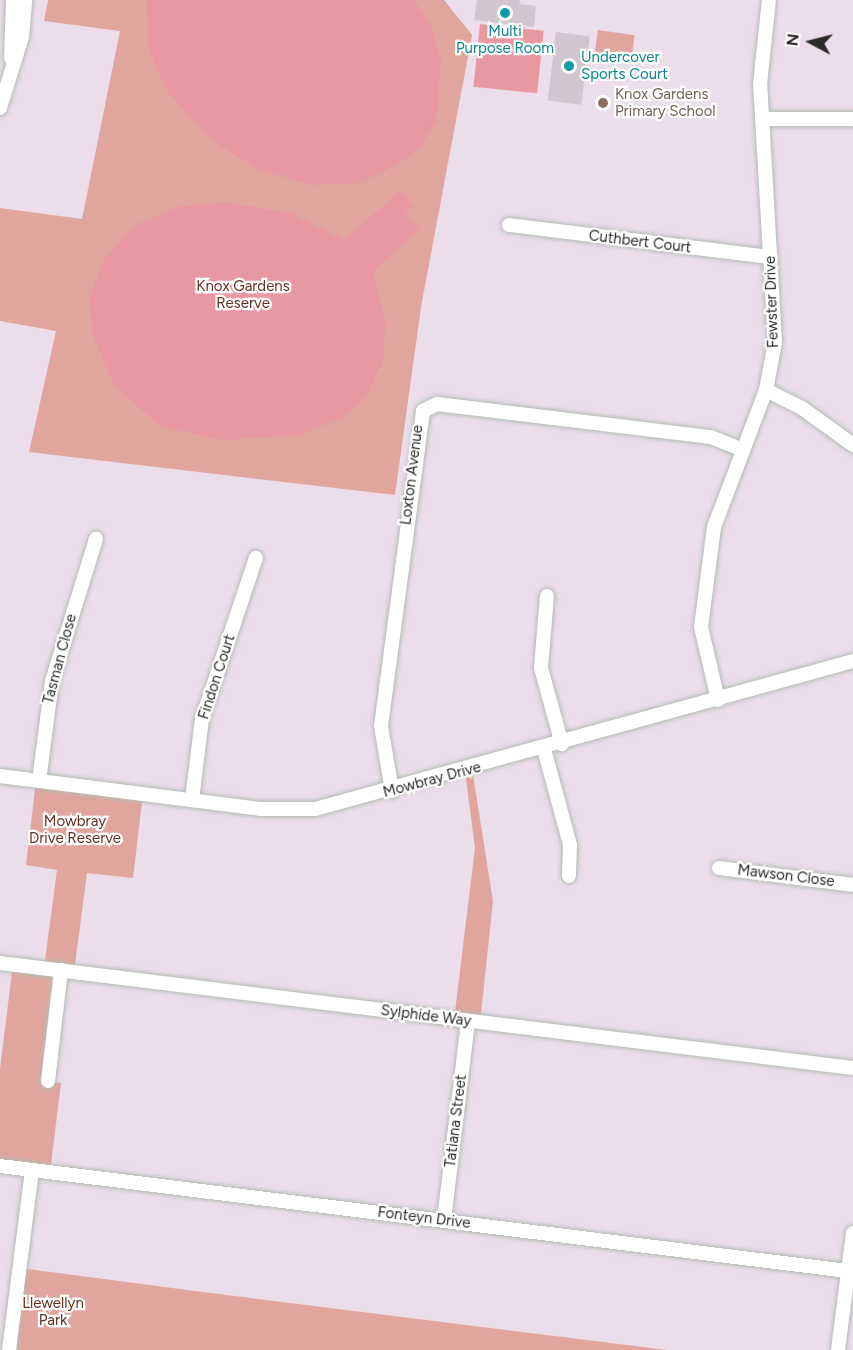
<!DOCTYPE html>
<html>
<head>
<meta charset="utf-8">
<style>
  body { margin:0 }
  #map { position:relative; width:853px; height:1350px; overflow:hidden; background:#ecddeb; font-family:Figtree,sans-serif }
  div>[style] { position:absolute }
  .green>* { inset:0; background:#e0a59c; transform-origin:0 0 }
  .pitch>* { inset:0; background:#e798a0; transform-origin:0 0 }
  .building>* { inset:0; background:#d1c5d0; transform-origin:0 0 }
  .roads { filter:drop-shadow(0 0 2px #b0bdb4) drop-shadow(0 0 2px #b0bdb4) }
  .minor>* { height:14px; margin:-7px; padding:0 7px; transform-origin:7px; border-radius:7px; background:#fff }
  .dots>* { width:16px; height:16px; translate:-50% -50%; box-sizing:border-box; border:3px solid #fff; border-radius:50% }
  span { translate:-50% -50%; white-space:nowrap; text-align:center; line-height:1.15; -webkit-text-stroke:4.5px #fff; paint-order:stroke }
  .culture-label { font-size:15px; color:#0d838f }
  .left { translate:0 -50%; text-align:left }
  .education-label { font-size:15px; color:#785e54 }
  .street-label { font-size:15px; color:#2a2a2a }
  .park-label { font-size:15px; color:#64311d }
  .north { position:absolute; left:781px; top:12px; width:60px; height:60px; -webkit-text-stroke:4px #fff; paint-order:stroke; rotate:277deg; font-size:16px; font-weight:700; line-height:24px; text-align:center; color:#2a2a2a }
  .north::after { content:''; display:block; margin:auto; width:21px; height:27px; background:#2a2a2a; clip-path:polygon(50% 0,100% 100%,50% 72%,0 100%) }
</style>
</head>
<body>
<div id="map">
  <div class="green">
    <div style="clip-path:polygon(48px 0,444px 0,472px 35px,421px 307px,395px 495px,29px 452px,56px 331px,0 321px,0 208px,82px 219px,120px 31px,44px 21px)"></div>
    <div style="left:598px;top:30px;width:37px;height:27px;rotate:8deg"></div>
    <div style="clip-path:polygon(472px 769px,493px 901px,480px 1023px,454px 1020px,475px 848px,465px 771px)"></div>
    <div style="clip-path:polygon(36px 781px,143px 794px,133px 878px,87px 873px,74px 972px,61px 971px,48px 1081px,61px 1083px,50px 1172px,0 1166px,0 1069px,13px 964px,44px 968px,57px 870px,26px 865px)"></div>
    <div style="clip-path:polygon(20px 1268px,195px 1291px,667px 1350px,9px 1350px)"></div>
  </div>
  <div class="pitch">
    <div style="clip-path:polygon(147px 0,414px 0,432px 29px,441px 59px,436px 121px,421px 146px,399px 164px,359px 183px,313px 185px,260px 170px,212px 141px,167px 91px,148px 48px)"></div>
    <div style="left:480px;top:24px;width:64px;height:63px;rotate:6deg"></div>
    <div style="clip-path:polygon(400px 191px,414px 206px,405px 214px,419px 230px,372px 272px,385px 319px,384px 358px,366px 396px,346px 415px,301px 435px,221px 440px,160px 426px,114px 385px,92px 333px,90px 295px,105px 258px,137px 224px,179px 207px,224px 202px,289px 213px,344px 240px)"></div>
  </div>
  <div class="building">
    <div style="clip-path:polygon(477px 0,520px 0,519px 4px,536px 6px,534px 27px,474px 20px)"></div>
    <div style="left:556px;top:32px;width:34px;height:69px;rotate:7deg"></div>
  </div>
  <div class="roads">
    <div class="minor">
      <div style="left:11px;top:58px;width:58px;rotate:-88deg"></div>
      <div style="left:0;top:108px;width:74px;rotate:-72.8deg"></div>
      <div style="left:22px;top:37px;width:37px;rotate:-85deg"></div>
      <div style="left:762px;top:119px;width:91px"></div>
      <div style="left:509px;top:225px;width:264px;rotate:7deg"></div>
      <div style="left:766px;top:390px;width:40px;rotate:26.6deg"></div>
      <div style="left:802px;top:408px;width:63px;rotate:36deg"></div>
      <div style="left:547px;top:596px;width:72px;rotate:94.8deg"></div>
      <div style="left:541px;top:668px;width:79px;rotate:74.6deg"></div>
      <div style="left:718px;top:700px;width:75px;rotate:-103.1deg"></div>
      <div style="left:701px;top:627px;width:101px;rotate:-82.6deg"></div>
      <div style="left:714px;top:527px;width:147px;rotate:-69.2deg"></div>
      <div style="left:766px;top:390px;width:49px;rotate:-79.4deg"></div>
      <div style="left:775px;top:342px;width:258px;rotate:-93.3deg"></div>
      <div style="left:760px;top:84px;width:84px;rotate:-83.9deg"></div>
      <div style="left:544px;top:749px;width:99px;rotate:74.8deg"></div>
      <div style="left:570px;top:845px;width:31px;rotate:92deg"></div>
      <div style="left:0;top:776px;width:262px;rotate:7.2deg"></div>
      <div style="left:260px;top:809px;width:55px"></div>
      <div style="left:315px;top:809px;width:558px;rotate:-15.38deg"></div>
      <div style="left:39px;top:781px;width:101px;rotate:-82.6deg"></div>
      <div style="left:52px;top:681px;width:149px;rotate:-72.8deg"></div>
      <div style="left:392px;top:791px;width:66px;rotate:-99.6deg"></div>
      <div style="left:381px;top:726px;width:318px;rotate:-82.4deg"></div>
      <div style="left:423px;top:411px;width:16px;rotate:-27deg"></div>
      <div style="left:437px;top:404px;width:276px;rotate:6.9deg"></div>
      <div style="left:711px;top:437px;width:32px;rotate:22deg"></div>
      <div style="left:192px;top:800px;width:82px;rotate:-83deg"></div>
      <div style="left:202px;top:719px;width:170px;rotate:-71.5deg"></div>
      <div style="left:719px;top:868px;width:135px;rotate:7.2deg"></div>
      <div style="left:0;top:963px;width:859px;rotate:7.02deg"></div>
      <div style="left:48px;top:1081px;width:112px;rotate:-83.3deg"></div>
      <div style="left:0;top:1166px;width:854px;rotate:7.06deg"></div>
      <div style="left:444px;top:1220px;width:199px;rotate:-83.1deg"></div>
      <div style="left:9px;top:1350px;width:181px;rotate:-82.7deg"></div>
      <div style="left:838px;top:1350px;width:118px;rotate:-82.7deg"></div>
    </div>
  </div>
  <div class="dots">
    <div style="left:505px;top:13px;background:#0f9aa8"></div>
    <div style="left:569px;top:66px;background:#0f9aa8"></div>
    <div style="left:603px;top:103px;background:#8d6e63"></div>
  </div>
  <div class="culture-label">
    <span style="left:505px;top:40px">Multi<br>Purpose Room</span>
    <span class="left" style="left:581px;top:66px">Undercover<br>Sports Court</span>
  </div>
  <div class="education-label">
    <span class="left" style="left:615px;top:103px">Knox Gardens<br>Primary School</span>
  </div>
  <div class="street-label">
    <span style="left:640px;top:242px;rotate:7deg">Cuthbert Court</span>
    <span style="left:772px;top:302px;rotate:-92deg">Fewster Drive</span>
    <span style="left:412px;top:475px;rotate:-83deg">Loxton Avenue</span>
    <span style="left:60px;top:659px;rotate:-75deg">Tasman Close</span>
    <span style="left:217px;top:677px;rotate:-72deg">Findon Court</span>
    <span style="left:432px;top:780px;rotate:-15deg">Mowbray Drive</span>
    <span style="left:786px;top:876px;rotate:7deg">Mawson Close</span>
    <span style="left:426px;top:1016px;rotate:7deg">Sylphide Way</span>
    <span style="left:456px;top:1121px;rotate:-83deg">Tatiana Street</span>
    <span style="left:424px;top:1218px;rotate:7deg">Fonteyn Drive</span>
  </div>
  <div class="park-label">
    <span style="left:243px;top:295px">Knox Gardens<br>Reserve</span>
    <span style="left:75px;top:830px">Mowbray<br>Drive Reserve</span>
    <span style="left:53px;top:1312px">Llewellyn<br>Park</span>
  </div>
  <div class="north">N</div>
</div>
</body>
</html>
